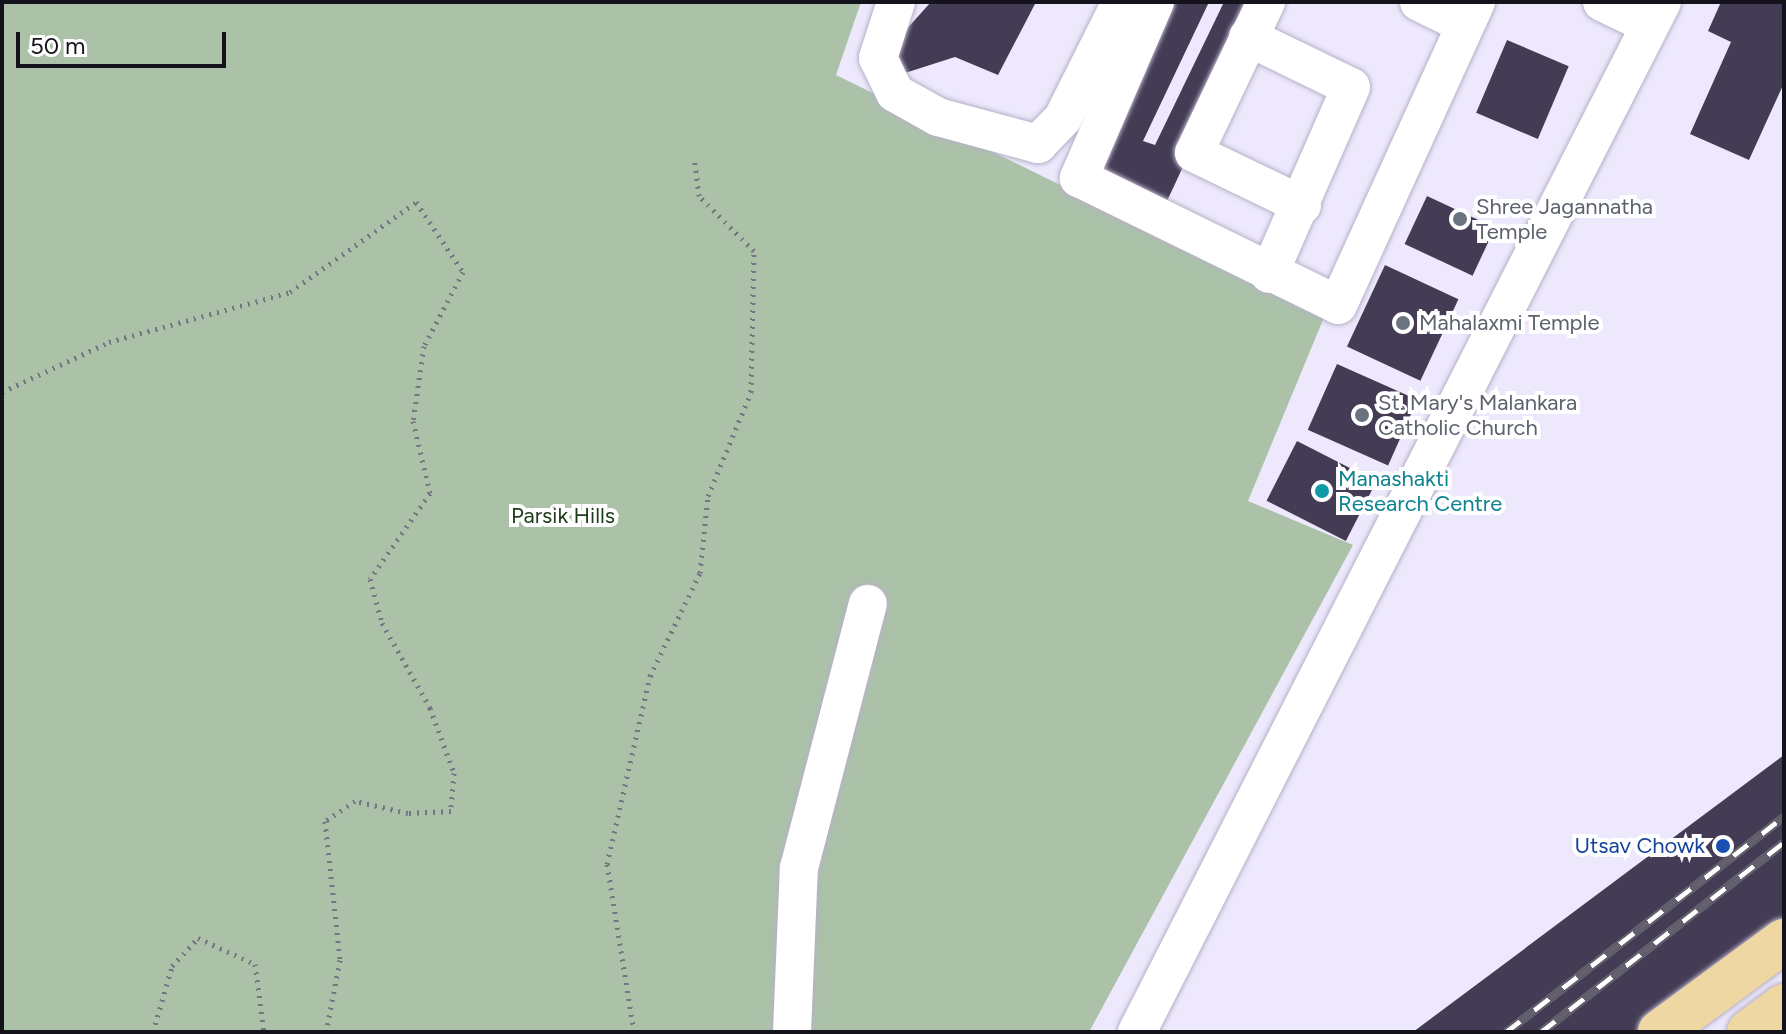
<!DOCTYPE html>
<html>
<head>
<meta charset="utf-8">
<style>
  body { margin:0 }
  #map { position:relative; width:1786px; height:1034px; overflow:hidden; background:#ede8fc; font-family:Figtree,sans-serif }
  div>[style] { position:absolute }
  .forest>* { inset:0; background:#abc2a9 }
  .building>* { inset:0; background:#443c55; transform-origin:0 0 }
  .path>* { height:5px; margin-top:-2.5px; transform-origin:0; background:repeating-linear-gradient(90deg,#787582 0 2px,transparent 0 8px) }
  .roads { filter:drop-shadow(0 0 2px #b7b0c8) drop-shadow(0 0 2px #b7b0c8) }
  .minor>* { height:38px; margin:-19px; padding:0 19px; transform-origin:19px; border-radius:19px; background:#fff }
  .major>* { height:44px; margin:-22px; padding:0 22px; transform-origin:22px; border-radius:22px; background:#eed7a3 }
  .rail>* { height:9px; margin-top:-4.5px; transform-origin:0; background:repeating-linear-gradient(90deg,#fff 0 18px,#64616e 0 36px); box-sizing:border-box; border-block:2px solid #64616e }
  .dots>* { width:22px; height:22px; translate:-50% -50%; box-sizing:border-box; border:4px solid #fff; border-radius:50% }
  span { translate:-50% -50%; white-space:nowrap; text-align:center; line-height:1.15; -webkit-text-stroke:8px #fff; paint-order:stroke }
  .worship-label { font-size:22px; color:#5b616d }
  .left { translate:0 -50%; text-align:left }
  .culture-label { font-size:22px; color:#0d838f }
  .park-label { font-size:22px; color:#1b3d19 }
  .transit-label { font-size:22px; color:#164399 }
  .right { translate:-100% -50%; text-align:right }
  .frame { position:absolute; inset:0; border:4px solid #14121a; pointer-events:none }
  .scale { position:absolute; left:16px; top:32px; width:210px; height:36px; box-sizing:border-box; border:4px solid #14121a; border-top:0; padding-left:10px; font-size:24px; line-height:28px; white-space:nowrap; color:#14121a; -webkit-text-stroke:6px #fff; paint-order:stroke }
</style>
</head>
<body>
<div id="map">
  <div class="forest">
    <div style="clip-path:polygon(2px 2px,861px 2px,836px 75px,1325px 315px,1248px 501px,1353px 545px,1089px 1032px,2px 1032px)"></div>
  </div>
  <div class="building">
    <div style="clip-path:polygon(931px 2px,1036px 2px,998px 75px,955px 57px,905px 73px,894px 43px)"></div>
    <div style="clip-path:polygon(1165px 2px,1209px 2px,1143px 141px,1155px 145px,1224px 2px,1260px 2px,1167px 201px,1087px 174px)"></div>
    <div style="clip-path:polygon(1721px 2px,1784px 2px,1784px 83px,1749px 160px,1690px 134px,1731px 42px,1708px 31px)"></div>
    <div style="left:1507px;top:40px;width:67px;height:79px;rotate:23deg"></div>
    <div style="left:1427px;top:196px;width:75px;height:53px;rotate:25deg"></div>
    <div style="left:1385px;top:265px;width:81px;height:90px;rotate:25deg"></div>
    <div style="left:1337px;top:364px;width:88px;height:72px;rotate:24deg"></div>
    <div style="left:1297px;top:441px;width:89px;height:67px;rotate:27deg"></div>
    <div style="clip-path:polygon(1784px 755px,1784px 937px,1657px 1032px,1413px 1032px)"></div>
  </div>
  <div class="path">
    <div style="left:2px;top:392px;width:118px;rotate:-25deg"></div>
    <div style="left:109px;top:342px;width:188px;rotate:-15.4deg"></div>
    <div style="left:290px;top:292px;width:155px;rotate:-35.5deg"></div>
    <div style="left:416px;top:202px;width:84px;rotate:56.1deg"></div>
    <div style="left:463px;top:272px;width:84px;rotate:117.8deg"></div>
    <div style="left:424px;top:346px;width:76px;rotate:98.3deg"></div>
    <div style="left:413px;top:421px;width:74px;rotate:76.7deg"></div>
    <div style="left:430px;top:493px;width:105px;rotate:124.9deg"></div>
    <div style="left:370px;top:579px;width:46px;rotate:74.7deg"></div>
    <div style="left:382px;top:623px;width:98px;rotate:60.5deg"></div>
    <div style="left:430px;top:708px;width:69px;rotate:69.7deg"></div>
    <div style="left:454px;top:773px;width:38px;rotate:95deg"></div>
    <div style="left:451px;top:811px;width:43px;rotate:177.3deg"></div>
    <div style="left:408px;top:813px;width:54px;rotate:-167.2deg"></div>
    <div style="left:355px;top:801px;width:36px;rotate:146deg"></div>
    <div style="left:325px;top:821px;width:140px;rotate:83.8deg"></div>
    <div style="left:340px;top:960px;width:73px;rotate:101deg"></div>
    <div style="left:153px;top:1032px;width:69px;rotate:-73.9deg"></div>
    <div style="left:172px;top:966px;width:38px;rotate:-47deg"></div>
    <div style="left:198px;top:938px;width:63px;rotate:24.5deg"></div>
    <div style="left:255px;top:964px;width:69px;rotate:82.5deg"></div>
    <div style="left:634px;top:1032px;width:170px;rotate:-99.1deg"></div>
    <div style="left:607px;top:864px;width:193px;rotate:-77.1deg"></div>
    <div style="left:650px;top:676px;width:114px;rotate:-64.1deg"></div>
    <div style="left:700px;top:573px;width:77px;rotate:-84.1deg"></div>
    <div style="left:708px;top:496px;width:113px;rotate:-67.5deg"></div>
    <div style="left:751px;top:392px;width:141px;rotate:-88.8deg"></div>
    <div style="left:754px;top:251px;width:78px;rotate:-135deg"></div>
    <div style="left:699px;top:196px;width:34px;rotate:-97deg"></div>
  </div>
  <div class="roads">
    <div class="minor">
      <div style="left:896px;top:2px;width:59px;rotate:107.8deg"></div>
      <div style="left:878px;top:58px;width:39px;rotate:64deg"></div>
      <div style="left:895px;top:93px;width:49px;rotate:29.2deg"></div>
      <div style="left:938px;top:117px;width:104px;rotate:15.1deg"></div>
      <div style="left:1038px;top:144px;width:36px;rotate:-46deg"></div>
      <div style="left:1063px;top:118px;width:130px;rotate:-63.4deg"></div>
      <div style="left:1155px;top:2px;width:192px;rotate:113.4deg"></div>
      <div style="left:1079px;top:178px;width:288px;rotate:26.1deg"></div>
      <div style="left:1338px;top:305px;width:333px;rotate:-65.5deg"></div>
      <div style="left:1266px;top:2px;width:167px;rotate:115.5deg"></div>
      <div style="left:1194px;top:153px;width:120px;rotate:25.7deg"></div>
      <div style="left:1419px;top:2px;width:50px;rotate:26.1deg"></div>
      <div style="left:1602px;top:2px;width:53px;rotate:25.6deg"></div>
      <div style="left:1248px;top:37px;width:114px;rotate:25.9deg"></div>
      <div style="left:1351px;top:87px;width:204px;rotate:113.7deg"></div>
      <div style="left:792px;top:1032px;width:164px;rotate:-87.6deg"></div>
      <div style="left:799px;top:868px;width:273px;rotate:-75.4deg"></div>
      <div style="left:1137px;top:1032px;width:1156px;rotate:-62.99deg"></div>
    </div>
    <div class="major">
      <div style="left:1660px;top:1032px;width:154px;rotate:-36.3deg"></div>
      <div style="left:1749px;top:1032px;width:44px;rotate:-36.6deg"></div>
    </div>
  </div>
  <div class="rail">
    <div style="left:1506px;top:1032px;width:352px;rotate:-37.8deg"></div>
    <div style="left:1541px;top:1032px;width:308px;rotate:-38deg"></div>
  </div>
  <div class="dots">
    <div style="left:1460px;top:219px;background:#6b7280"></div>
    <div style="left:1403px;top:323px;background:#6b7280"></div>
    <div style="left:1362px;top:415px;background:#6b7280"></div>
    <div style="left:1322px;top:491px;background:#0f9aa8"></div>
    <div style="left:1723px;top:846px;background:#1a4fb4"></div>
  </div>
  <div class="worship-label">
    <span class="left" style="left:1476px;top:219px">Shree Jagannatha<br>Temple</span>
    <span class="left" style="left:1419px;top:323px">Mahalaxmi Temple</span>
    <span class="left" style="left:1378px;top:415px">St. Mary's Malankara<br>Catholic Church</span>
  </div>
  <div class="culture-label">
    <span class="left" style="left:1338px;top:491px">Manashakti<br>Research Centre</span>
  </div>
  <div class="park-label">
    <span style="left:563px;top:516px">Parsik Hills</span>
  </div>
  <div class="transit-label">
    <span class="right" style="left:1705px;top:846px">Utsav Chowk</span>
  </div>
  <div class="frame"></div>
  <div class="scale">50 m</div>
</div>
</body>
</html>
